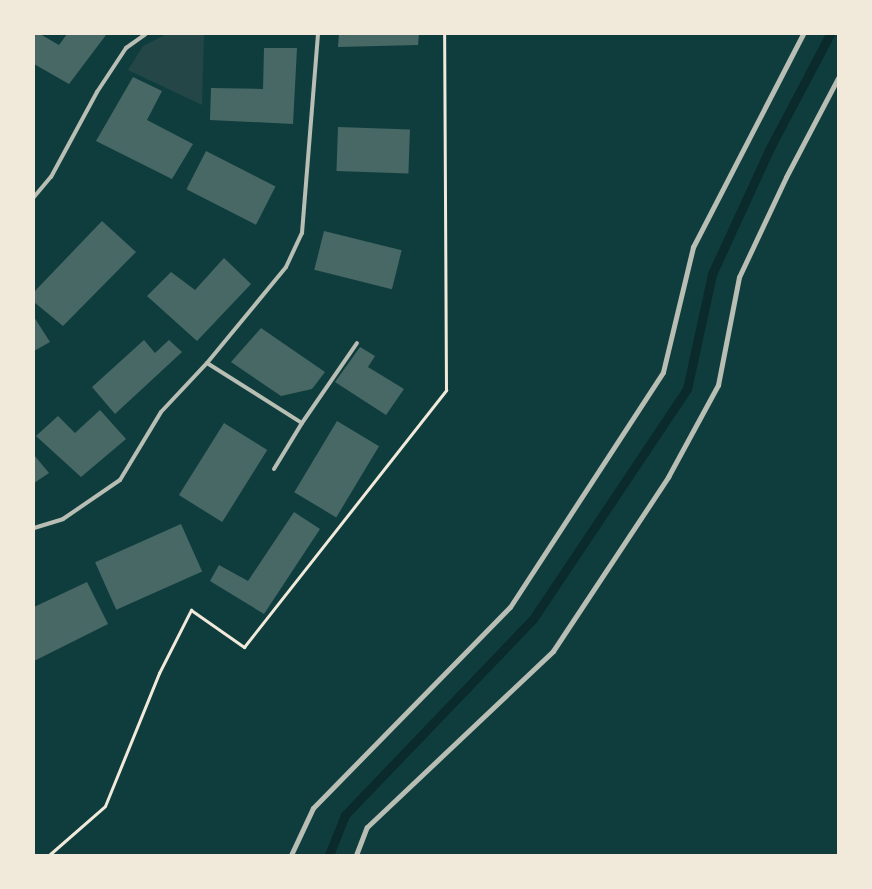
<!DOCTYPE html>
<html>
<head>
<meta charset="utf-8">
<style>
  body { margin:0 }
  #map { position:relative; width:872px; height:889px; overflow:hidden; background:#0f3d3e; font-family:"Titillium Web",sans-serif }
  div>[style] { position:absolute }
  .green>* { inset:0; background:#244646 }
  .stream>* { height:9px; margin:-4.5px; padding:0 4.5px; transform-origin:4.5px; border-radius:4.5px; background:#0a2a2b }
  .building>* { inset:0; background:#486865; transform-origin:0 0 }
  .path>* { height:3px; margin:-1.5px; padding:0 1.5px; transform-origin:1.5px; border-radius:1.5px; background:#f1e9da }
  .service>* { height:4px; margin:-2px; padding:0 2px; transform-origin:2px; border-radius:2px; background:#b8beb3 }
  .minor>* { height:5px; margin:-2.5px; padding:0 2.5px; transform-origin:2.5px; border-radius:2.5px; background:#b8beb3 }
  span { translate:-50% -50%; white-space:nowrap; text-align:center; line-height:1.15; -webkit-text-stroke:4px #f1e9da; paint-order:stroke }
  .frame { position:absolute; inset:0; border:35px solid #f1e9da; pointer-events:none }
</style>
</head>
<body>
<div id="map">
  <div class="green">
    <div style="clip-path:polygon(167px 34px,204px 34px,202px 105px,128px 70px,143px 46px)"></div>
  </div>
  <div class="stream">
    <div style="left:329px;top:855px;width:43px;rotate:-68.2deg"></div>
    <div style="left:345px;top:815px;width:272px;rotate:-46.2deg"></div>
    <div style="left:533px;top:619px;width:277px;rotate:-56.2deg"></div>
    <div style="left:687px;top:389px;width:118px;rotate:-77.7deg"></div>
    <div style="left:712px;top:274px;width:141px;rotate:-65.3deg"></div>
    <div style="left:771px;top:146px;width:127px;rotate:-62.2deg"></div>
  </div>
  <div class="building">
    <div style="clip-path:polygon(34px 34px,40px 34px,59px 45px,67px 34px,106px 35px,69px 84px,34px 64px)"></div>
    <div style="clip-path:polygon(339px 34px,419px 34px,418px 45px,338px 47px)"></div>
    <div style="clip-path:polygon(264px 48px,297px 48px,293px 124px,210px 120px,211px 88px,263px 89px)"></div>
    <div style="clip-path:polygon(133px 77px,162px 91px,147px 120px,193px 144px,172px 179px,96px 141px)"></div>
    <div style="left:338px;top:127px;width:72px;height:44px;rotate:2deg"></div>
    <div style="left:206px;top:151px;width:78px;height:43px;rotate:27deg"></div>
    <div style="clip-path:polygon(102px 221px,136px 252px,63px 326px,34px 302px,34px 292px)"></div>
    <div style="left:324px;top:231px;width:80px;height:40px;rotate:14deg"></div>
    <div style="clip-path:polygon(224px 258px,251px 284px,197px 341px,147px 296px,171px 272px,195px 290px)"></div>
    <div style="clip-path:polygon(34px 317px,50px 342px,34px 351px)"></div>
    <div style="clip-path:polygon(261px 328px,325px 372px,312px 389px,281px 396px,231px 362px)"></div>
    <div style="clip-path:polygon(144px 340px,155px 353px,169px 340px,182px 352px,115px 414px,92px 387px)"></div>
    <div style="clip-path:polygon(360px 347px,375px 356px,368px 367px,404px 389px,386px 415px,335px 382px)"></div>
    <div style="clip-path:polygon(100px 410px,126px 439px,81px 477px,36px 436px,58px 416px,75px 433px)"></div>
    <div style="left:337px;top:421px;width:49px;height:83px;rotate:31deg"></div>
    <div style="left:224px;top:423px;width:51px;height:85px;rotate:32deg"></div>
    <div style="clip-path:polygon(34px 455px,49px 473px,34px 483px)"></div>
    <div style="clip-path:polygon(294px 512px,320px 529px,264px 614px,210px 581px,219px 565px,248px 581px)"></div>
    <div style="left:181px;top:524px;width:52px;height:94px;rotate:66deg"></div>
    <div style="clip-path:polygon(87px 582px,108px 624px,34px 661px,34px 607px)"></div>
  </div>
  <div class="path">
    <div style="left:49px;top:855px;width:74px;rotate:-41.2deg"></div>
    <div style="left:105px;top:806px;width:144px;rotate:-67.9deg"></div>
    <div style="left:159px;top:673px;width:71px;rotate:-63.1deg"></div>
    <div style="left:191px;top:610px;width:65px;rotate:34.9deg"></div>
    <div style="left:244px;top:647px;width:327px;rotate:-51.8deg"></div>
    <div style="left:446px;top:390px;width:356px;rotate:-90.3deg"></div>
  </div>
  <div class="service">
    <div style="left:34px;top:197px;width:26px;rotate:-50deg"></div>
    <div style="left:51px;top:177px;width:97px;rotate:-61.6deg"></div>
    <div style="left:97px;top:92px;width:53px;rotate:-56.6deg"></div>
    <div style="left:126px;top:48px;width:24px;rotate:-35deg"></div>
    <div style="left:207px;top:363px;width:112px;rotate:32.3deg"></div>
    <div style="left:302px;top:423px;width:97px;rotate:-55.5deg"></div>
    <div style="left:274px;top:469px;width:54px;rotate:-58.7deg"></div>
    <div style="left:34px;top:528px;width:30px;rotate:-17deg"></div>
    <div style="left:63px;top:519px;width:69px;rotate:-34.4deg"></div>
    <div style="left:120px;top:480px;width:79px;rotate:-58.9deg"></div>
    <div style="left:161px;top:412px;width:67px;rotate:-46.8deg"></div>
    <div style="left:207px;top:363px;width:124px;rotate:-50.5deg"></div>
    <div style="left:286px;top:267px;width:38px;rotate:-65deg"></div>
    <div style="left:302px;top:233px;width:200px;rotate:-85.4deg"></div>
  </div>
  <div class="minor">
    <div style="left:291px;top:855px;width:52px;rotate:-64.9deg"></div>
    <div style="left:313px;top:808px;width:281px;rotate:-45.6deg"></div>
    <div style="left:510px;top:607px;width:280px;rotate:-56.9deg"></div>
    <div style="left:663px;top:372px;width:129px;rotate:-76.5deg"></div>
    <div style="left:693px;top:247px;width:240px;rotate:-62.7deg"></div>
    <div style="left:356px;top:855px;width:30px;rotate:-69deg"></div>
    <div style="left:367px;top:827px;width:256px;rotate:-43.4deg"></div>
    <div style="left:553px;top:651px;width:209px;rotate:-56.5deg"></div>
    <div style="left:668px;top:477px;width:105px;rotate:-61.5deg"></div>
    <div style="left:718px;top:385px;width:110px;rotate:-79deg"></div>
    <div style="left:739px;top:277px;width:110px;rotate:-64.8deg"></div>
    <div style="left:786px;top:177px;width:112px;rotate:-62.3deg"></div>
  </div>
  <div class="frame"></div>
</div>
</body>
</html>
